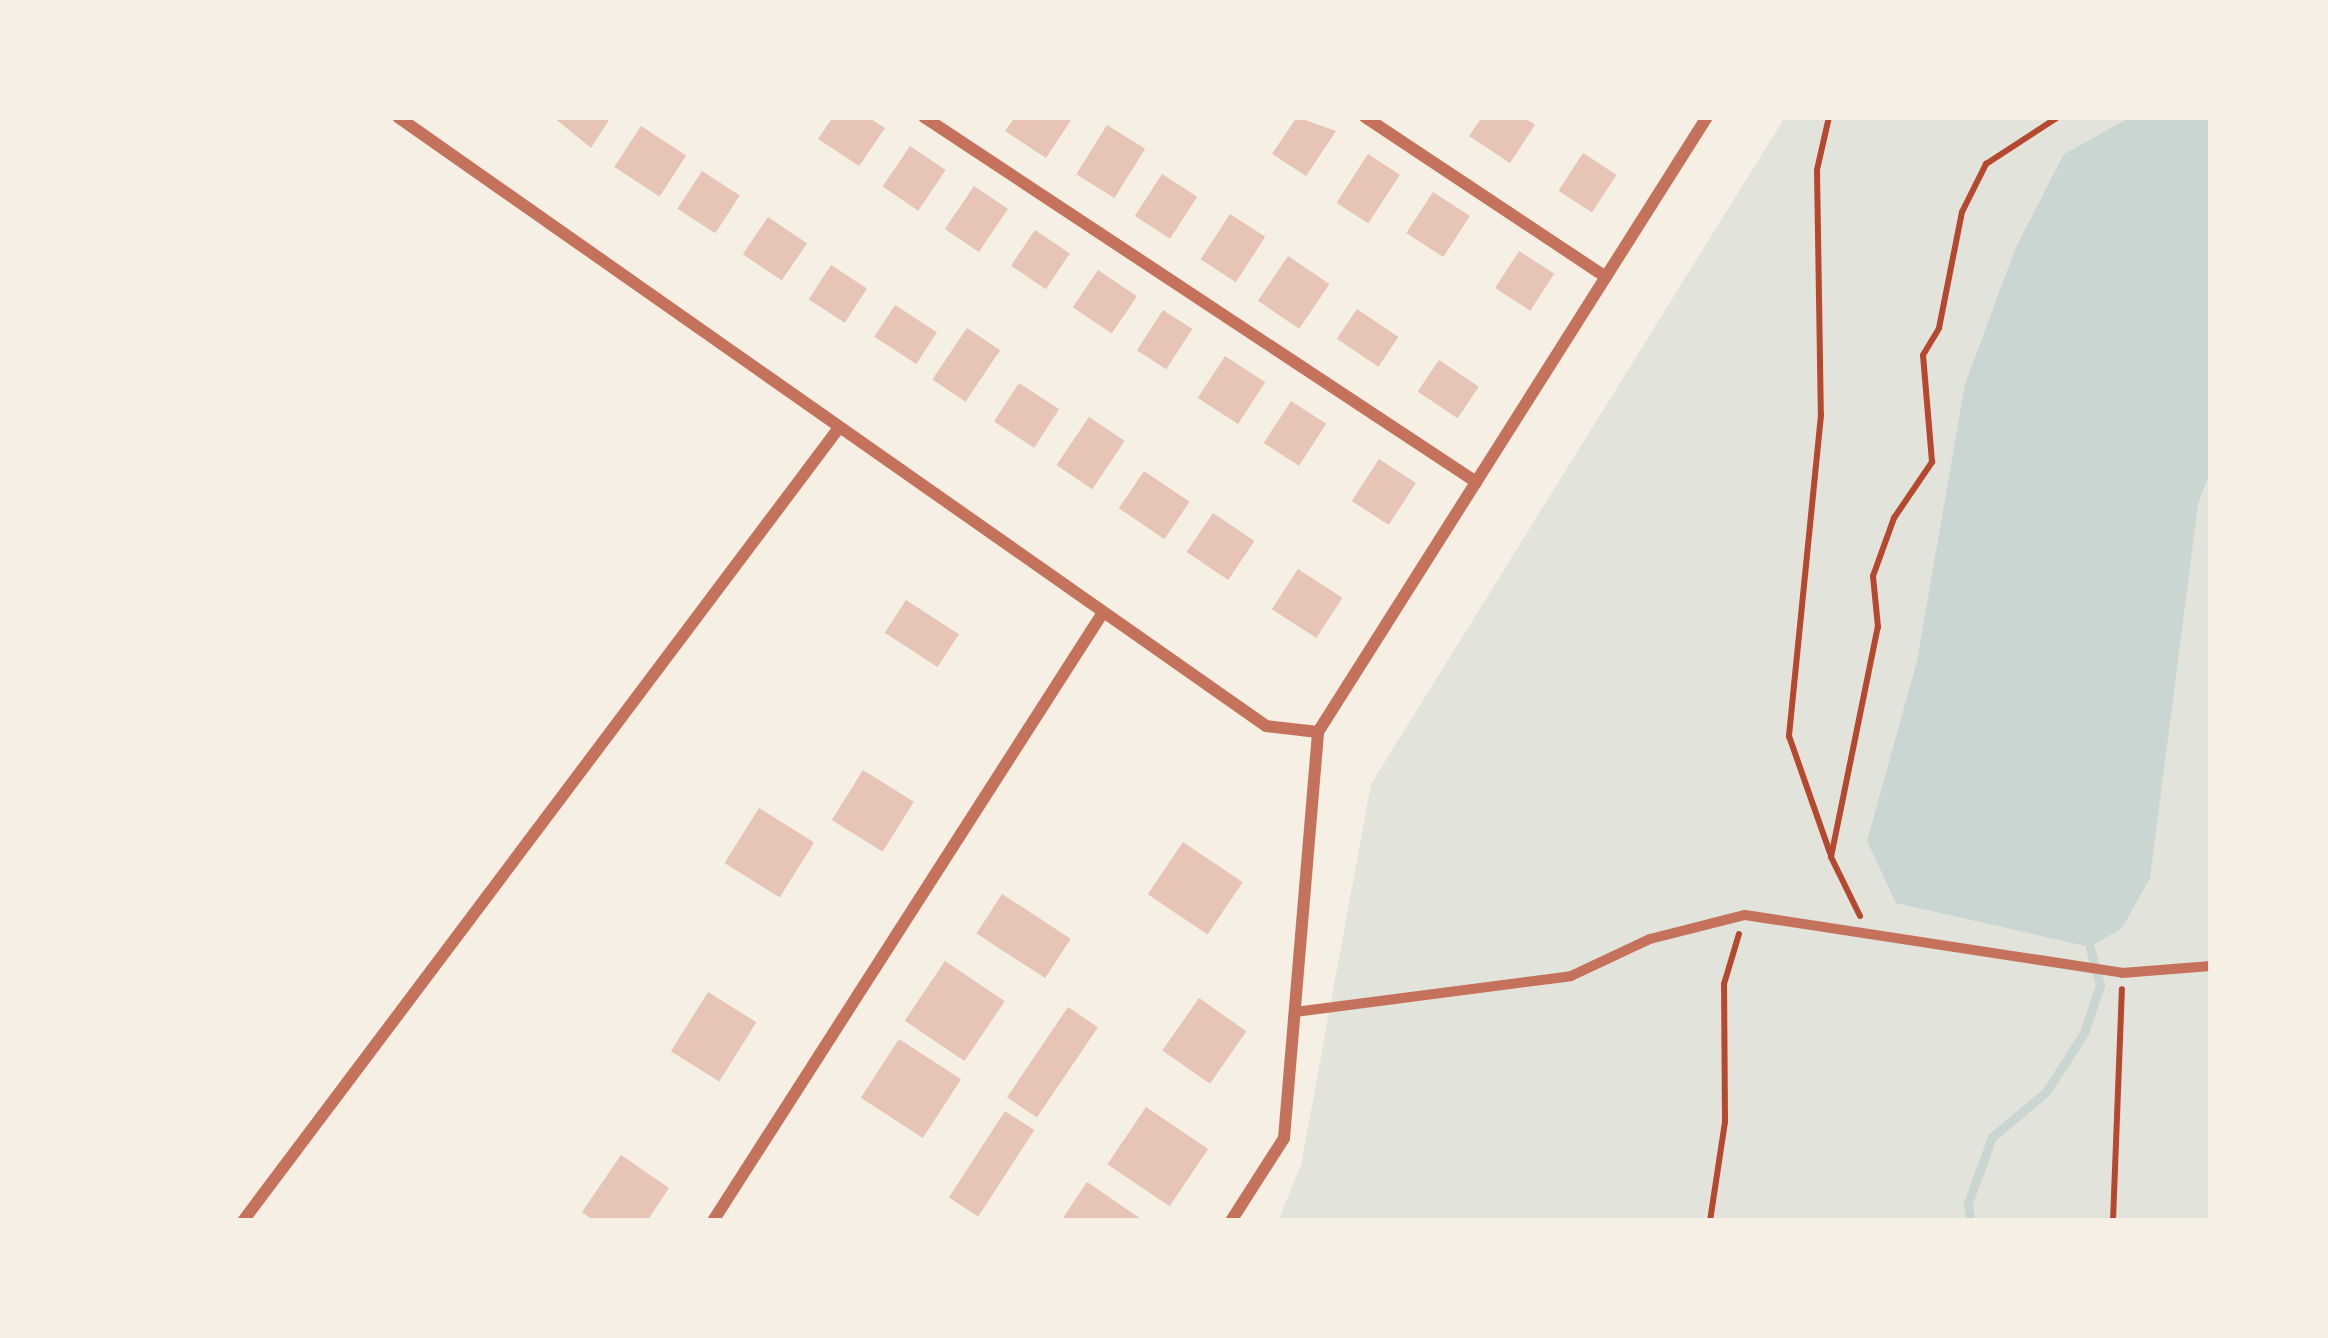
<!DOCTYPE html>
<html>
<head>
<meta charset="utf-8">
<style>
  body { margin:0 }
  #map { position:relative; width:2328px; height:1338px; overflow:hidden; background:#f6efe4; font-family:"DejaVu Sans",sans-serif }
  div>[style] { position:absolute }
  .green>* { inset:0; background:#e2e4dc }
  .water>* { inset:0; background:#c9d6d2 }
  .stream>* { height:9px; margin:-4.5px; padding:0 4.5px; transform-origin:4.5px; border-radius:4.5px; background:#c9d6d2 }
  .building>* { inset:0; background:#e6c5b7; transform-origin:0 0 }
  .path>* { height:6px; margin:-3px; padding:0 3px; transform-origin:3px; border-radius:3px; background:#b5482f }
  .pedestrian>* { height:10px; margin:-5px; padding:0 5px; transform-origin:5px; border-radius:5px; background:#c5725c }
  .minor>* { height:12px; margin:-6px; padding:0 6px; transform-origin:6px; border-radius:6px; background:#c5725c }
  span { translate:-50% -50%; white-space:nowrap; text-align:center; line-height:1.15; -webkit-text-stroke:10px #f6efe4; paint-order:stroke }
  .frame { position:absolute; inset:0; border:120px solid #f6efe4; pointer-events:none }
</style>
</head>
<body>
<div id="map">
  <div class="green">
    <div style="clip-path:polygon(1785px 117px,2211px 117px,2211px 1221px,1278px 1221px,1301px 1165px,1371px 784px)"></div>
  </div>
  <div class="water">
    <div style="clip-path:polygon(2131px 117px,2211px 117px,2211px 468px,2198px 505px,2150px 878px,2122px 928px,2090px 947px,1896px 903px,1867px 841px,1917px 661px,1965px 384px,2016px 247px,2064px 154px)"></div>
  </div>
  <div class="stream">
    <div style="left:1970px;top:1221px;width:18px;rotate:-96deg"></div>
    <div style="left:1968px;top:1203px;width:70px;rotate:-70deg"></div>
    <div style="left:1992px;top:1137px;width:70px;rotate:-39.8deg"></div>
    <div style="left:2046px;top:1092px;width:70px;rotate:-57.2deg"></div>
    <div style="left:2084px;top:1033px;width:51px;rotate:-71.6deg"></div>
    <div style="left:2100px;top:985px;width:39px;rotate:-105deg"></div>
  </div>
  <div class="building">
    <div style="clip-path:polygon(553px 117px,611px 117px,591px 148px)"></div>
    <div style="clip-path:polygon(833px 117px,868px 117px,885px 128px,859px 166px,818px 139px)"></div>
    <div style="clip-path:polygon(1015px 117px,1073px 117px,1046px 158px,1005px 131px)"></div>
    <div style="clip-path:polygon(1297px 117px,1336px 131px,1306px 176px,1272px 154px)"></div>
    <div style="clip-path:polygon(1482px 117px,1523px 117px,1535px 125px,1510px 163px,1469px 136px)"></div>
    <div style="left:1107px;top:125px;width:45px;height:58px;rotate:32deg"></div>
    <div style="left:641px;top:126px;width:54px;height:49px;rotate:33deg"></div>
    <div style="left:910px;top:146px;width:43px;height:49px;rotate:34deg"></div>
    <div style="left:1583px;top:153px;width:40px;height:45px;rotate:33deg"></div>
    <div style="left:1368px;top:154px;width:38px;height:58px;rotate:33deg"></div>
    <div style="left:702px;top:171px;width:45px;height:45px;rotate:33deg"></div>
    <div style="left:1162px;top:174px;width:42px;height:50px;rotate:33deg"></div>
    <div style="left:974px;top:186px;width:41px;height:52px;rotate:34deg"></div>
    <div style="left:1433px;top:192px;width:44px;height:49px;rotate:33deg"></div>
    <div style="left:1230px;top:214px;width:42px;height:54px;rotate:33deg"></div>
    <div style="left:768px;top:217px;width:47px;height:45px;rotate:34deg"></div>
    <div style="left:1035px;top:230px;width:42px;height:43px;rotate:34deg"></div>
    <div style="left:1519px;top:251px;width:42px;height:44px;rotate:33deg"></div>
    <div style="left:1288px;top:256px;width:50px;height:54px;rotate:34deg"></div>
    <div style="left:831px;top:265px;width:43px;height:41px;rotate:33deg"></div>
    <div style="left:1098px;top:270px;width:47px;height:45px;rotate:34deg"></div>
    <div style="left:895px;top:305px;width:50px;height:38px;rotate:33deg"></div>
    <div style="left:1357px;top:309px;width:50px;height:36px;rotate:34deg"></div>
    <div style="left:1163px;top:310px;width:35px;height:48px;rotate:33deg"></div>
    <div style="left:967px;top:328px;width:40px;height:62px;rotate:34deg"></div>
    <div style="left:1225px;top:356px;width:48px;height:50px;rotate:33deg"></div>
    <div style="left:1439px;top:360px;width:48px;height:38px;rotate:34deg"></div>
    <div style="left:1019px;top:383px;width:48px;height:46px;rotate:33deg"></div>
    <div style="left:1291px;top:401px;width:42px;height:50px;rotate:33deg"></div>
    <div style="left:1089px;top:417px;width:43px;height:58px;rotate:34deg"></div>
    <div style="left:1379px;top:459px;width:44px;height:50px;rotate:33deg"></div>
    <div style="left:1144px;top:471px;width:55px;height:45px;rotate:34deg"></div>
    <div style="left:1213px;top:513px;width:50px;height:47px;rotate:34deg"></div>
    <div style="left:1298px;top:569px;width:53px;height:48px;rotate:33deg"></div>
    <div style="left:906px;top:600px;width:63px;height:39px;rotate:33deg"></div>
    <div style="left:863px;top:770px;width:60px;height:59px;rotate:32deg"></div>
    <div style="left:759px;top:808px;width:65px;height:65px;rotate:32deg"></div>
    <div style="left:1183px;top:842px;width:72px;height:63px;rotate:34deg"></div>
    <div style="left:1002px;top:894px;width:82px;height:47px;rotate:33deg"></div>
    <div style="left:945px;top:961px;width:72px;height:72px;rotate:34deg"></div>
    <div style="left:708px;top:992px;width:57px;height:70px;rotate:32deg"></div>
    <div style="left:1199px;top:998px;width:58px;height:64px;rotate:35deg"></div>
    <div style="left:1068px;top:1007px;width:36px;height:109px;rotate:34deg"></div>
    <div style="left:899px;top:1039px;width:74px;height:70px;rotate:33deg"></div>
    <div style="left:1146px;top:1107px;width:75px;height:69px;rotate:34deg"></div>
    <div style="left:1005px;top:1111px;width:35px;height:103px;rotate:33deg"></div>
    <div style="clip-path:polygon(621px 1155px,669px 1188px,647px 1221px,594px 1221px,582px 1212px)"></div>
    <div style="clip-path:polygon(1087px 1182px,1144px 1221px,1061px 1221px)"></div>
  </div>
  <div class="path">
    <div style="left:1829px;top:117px;width:54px;rotate:102.8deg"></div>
    <div style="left:1817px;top:170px;width:245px;rotate:89.1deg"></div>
    <div style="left:1821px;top:415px;width:323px;rotate:95.7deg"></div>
    <div style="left:1789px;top:736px;width:124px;rotate:70.7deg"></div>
    <div style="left:1860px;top:916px;width:66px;rotate:-116.2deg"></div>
    <div style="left:1831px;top:857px;width:235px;rotate:-78.5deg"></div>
    <div style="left:1878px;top:627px;width:51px;rotate:-95.6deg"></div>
    <div style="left:1873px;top:576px;width:62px;rotate:-70.1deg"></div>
    <div style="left:1894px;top:518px;width:68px;rotate:-55.8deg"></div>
    <div style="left:1932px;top:462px;width:107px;rotate:-94.8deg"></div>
    <div style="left:1923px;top:355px;width:31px;rotate:-59deg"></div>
    <div style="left:1939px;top:328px;width:118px;rotate:-78.8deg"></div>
    <div style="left:1962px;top:212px;width:54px;rotate:-63.4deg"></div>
    <div style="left:1986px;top:164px;width:86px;rotate:-33.1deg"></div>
    <div style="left:1710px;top:1221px;width:100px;rotate:-81.4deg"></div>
    <div style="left:1725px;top:1122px;width:138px;rotate:-90.4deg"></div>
    <div style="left:1724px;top:984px;width:52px;rotate:-73.3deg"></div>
    <div style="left:2113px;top:1221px;width:232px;rotate:-87.8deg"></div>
  </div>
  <div class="pedestrian">
    <div style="left:1295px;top:1012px;width:278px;rotate:-7.4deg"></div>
    <div style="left:1571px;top:976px;width:87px;rotate:-25.1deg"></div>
    <div style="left:1650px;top:939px;width:98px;rotate:-14.2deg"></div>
    <div style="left:1745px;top:915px;width:381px;rotate:8.7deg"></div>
    <div style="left:2122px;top:973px;width:89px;rotate:-4.5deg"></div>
  </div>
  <div class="minor">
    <div style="left:398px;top:117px;width:1060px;rotate:35.05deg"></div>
    <div style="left:1266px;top:726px;width:52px;rotate:6.6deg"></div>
    <div style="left:924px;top:117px;width:662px;rotate:33.47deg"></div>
    <div style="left:1365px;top:117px;width:289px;rotate:33.6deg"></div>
    <div style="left:243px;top:1221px;width:991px;rotate:-53.08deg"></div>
    <div style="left:713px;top:1221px;width:721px;rotate:-57.35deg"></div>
    <div style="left:1231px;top:1221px;width:98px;rotate:-57.4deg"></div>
    <div style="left:1284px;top:1138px;width:407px;rotate:-85.2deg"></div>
    <div style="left:1318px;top:732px;width:728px;rotate:-57.69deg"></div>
  </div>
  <div class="frame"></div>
</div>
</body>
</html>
